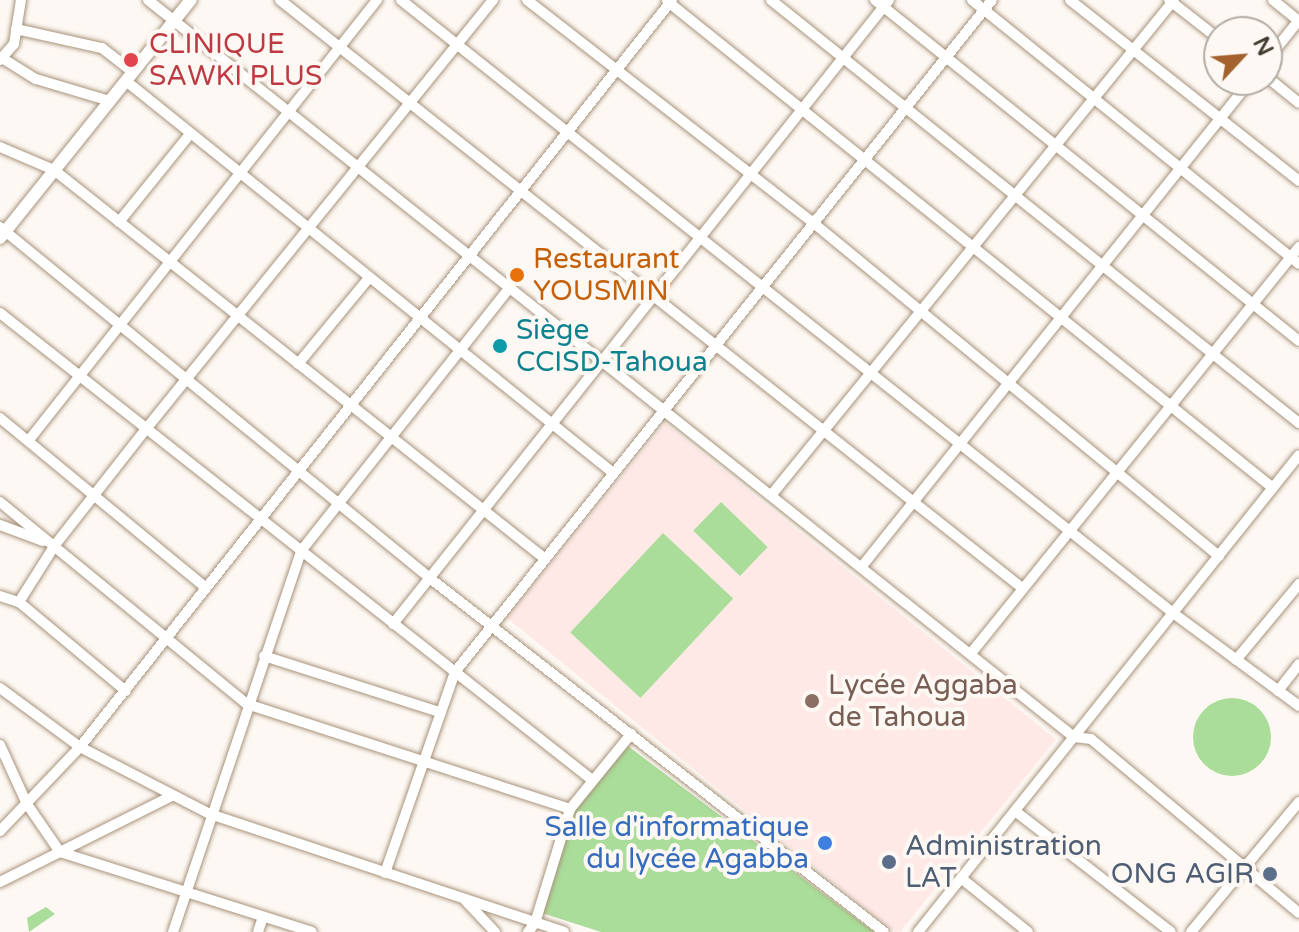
<!DOCTYPE html>
<html>
<head>
<meta charset="utf-8">
<style>
  body { margin:0 }
  #map { position:relative; width:1299px; height:932px; overflow:hidden; background:#fdf8f3; font-family:"Varela Round",sans-serif }
  div>[style] { position:absolute }
  .education>* { inset:0; background:#ffe9e7; transform-origin:0 0 }
  .green>* { inset:0; background:#aadc9a; transform-origin:0 0 }
  .round { border-radius:50% }
  .roads { filter:drop-shadow(0 0 2px #a8937b) drop-shadow(0 0 2px #a8937b) }
  .minor>* { height:10px; margin:-5px; padding:0 5px; transform-origin:5px; border-radius:5px; background:#fff }
  .tertiary>* { height:12px; margin:-6px; padding:0 6px; transform-origin:6px; border-radius:6px; background:#fff }
  .dots>* { width:22px; height:22px; translate:-50% -50%; box-sizing:border-box; border:4px solid #fdf8f3; border-radius:50% }
  span { translate:-50% -50%; white-space:nowrap; text-align:center; line-height:1.15; -webkit-text-stroke:8px #fdf8f3; paint-order:stroke }
  .health-label { font-size:28px; color:#be3a42 }
  .left { translate:0 -50%; text-align:left }
  .food-label { font-size:28px; color:#c56008 }
  .culture-label { font-size:28px; color:#0d838f }
  .education-label { font-size:28px; color:#785e54 }
  .shop-label { font-size:28px; color:#366cbe }
  .right { translate:-100% -50%; text-align:right }
  .service-label { font-size:28px; color:#4e5e75 }
  .north { position:absolute; left:1203px; top:16px; width:80px; height:80px; box-sizing:border-box; background:#fdf8f3; border:2px solid #b3aca5; border-radius:50%; rotate:64deg; font-size:22px; font-weight:700; line-height:32px; text-align:center; color:#433a30 }
  .north::after { content:''; display:block; margin:auto; width:28px; height:36px; background:#a3622d; clip-path:polygon(50% 0,100% 100%,50% 72%,0 100%) }
</style>
</head>
<body>
<div id="map">
  <div class="education">
    <div style="left:665px;top:423px;width:503px;height:251px;rotate:39deg"></div>
  </div>
  <div class="green">
    <div style="left:721px;top:502px;width:65px;height:40px;rotate:44deg"></div>
    <div style="left:663px;top:533px;width:96px;height:136px;rotate:43deg"></div>
    <div class="round" style="left:1193px;top:698px;width:78px;height:78px"></div>
    <div style="clip-path:polygon(624px 743px,874px 932px,601px 932px,539px 912px,568px 813px)"></div>
    <div style="clip-path:polygon(46px 907px,55px 914px,29px 932px,27px 918px)"></div>
  </div>
  <div class="roads">
    <div class="minor">
      <div style="left:148px;top:0;width:1183px;rotate:38.52deg"></div>
      <div style="left:1074px;top:737px;width:17px;rotate:7deg"></div>
      <div style="left:1091px;top:739px;width:271px;rotate:39.9deg"></div>
      <div style="left:280px;top:0;width:945px;rotate:38.39deg"></div>
      <div style="left:401px;top:0;width:986px;rotate:38.45deg"></div>
      <div style="left:1173px;top:613px;width:157px;rotate:36.4deg"></div>
      <div style="left:527px;top:0;width:360px;rotate:37.9deg"></div>
      <div style="left:811px;top:221px;width:528px;rotate:39.39deg"></div>
      <div style="left:771px;top:0;width:677px;rotate:38.7deg"></div>
      <div style="left:875px;top:0;width:544px;rotate:38.81deg"></div>
      <div style="left:972px;top:0;width:420px;rotate:38.9deg"></div>
      <div style="left:1070px;top:0;width:292px;rotate:38.3deg"></div>
      <div style="left:1169px;top:0;width:63px;rotate:38deg"></div>
      <div style="left:1273px;top:0;width:33px;rotate:39deg"></div>
      <div style="left:667px;top:1px;width:777px;rotate:38.79deg"></div>
      <div style="left:16px;top:29px;width:88px;rotate:12.5deg"></div>
      <div style="left:102px;top:48px;width:39px;rotate:38deg"></div>
      <div style="left:2px;top:58px;width:40px;rotate:32deg"></div>
      <div style="left:36px;top:79px;width:77px;rotate:16.6deg"></div>
      <div style="left:0;top:60px;width:21px;rotate:-49deg"></div>
      <div style="left:14px;top:44px;width:45px;rotate:-81deg"></div>
      <div style="left:1267px;top:60px;width:51px;rotate:-51.3deg"></div>
      <div style="left:1267px;top:77px;width:41px;rotate:39.1deg"></div>
      <div style="left:126px;top:81px;width:624px;rotate:38.82deg"></div>
      <div style="left:0;top:147px;width:59px;rotate:23.1deg"></div>
      <div style="left:54px;top:170px;width:625px;rotate:38.37deg"></div>
      <div style="left:119px;top:222px;width:113px;rotate:-51.1deg"></div>
      <div style="left:0;top:227px;width:556px;rotate:39.24deg"></div>
      <div style="left:431px;top:579px;width:574px;rotate:37.93deg"></div>
      <div style="left:0;top:313px;width:753px;rotate:38.26deg"></div>
      <div style="left:298px;top:364px;width:112px;rotate:-50.5deg"></div>
      <div style="left:0;top:418px;width:267px;rotate:39.5deg"></div>
      <div style="left:29px;top:440px;width:561px;rotate:-51.66deg"></div>
      <div style="left:773px;top:493px;width:635px;rotate:-50.88deg"></div>
      <div style="left:0;top:502px;width:319px;rotate:39.3deg"></div>
      <div style="left:247px;top:704px;width:340px;rotate:18deg"></div>
      <div style="left:0;top:525px;width:46px;rotate:20.4deg"></div>
      <div style="left:863px;top:565px;width:621px;rotate:-51.34deg"></div>
      <div style="left:0;top:596px;width:20px;rotate:18deg"></div>
      <div style="left:19px;top:602px;width:67px;rotate:-57.7deg"></div>
      <div style="left:55px;top:545px;width:147px;rotate:-51.9deg"></div>
      <div style="left:146px;top:429px;width:552px;rotate:-51.03deg"></div>
      <div style="left:19px;top:602px;width:139px;rotate:39.8deg"></div>
      <div style="left:393px;top:624px;width:797px;rotate:-51.52deg"></div>
      <div style="left:972px;top:652px;width:521px;rotate:-51.08deg"></div>
      <div style="left:264px;top:656px;width:184px;rotate:17.7deg"></div>
      <div style="left:1236px;top:660px;width:99px;rotate:-50.3deg"></div>
      <div style="left:0;top:688px;width:99px;rotate:36.4deg"></div>
      <div style="left:80px;top:747px;width:146px;rotate:27.3deg"></div>
      <div style="left:210px;top:814px;width:373px;rotate:18.4deg"></div>
      <div style="left:1278px;top:691px;width:34px;rotate:-52deg"></div>
      <div style="left:0;top:745px;width:65px;rotate:65.4deg"></div>
      <div style="left:27px;top:804px;width:58px;rotate:55.5deg"></div>
      <div style="left:60px;top:852px;width:264px;rotate:17.6deg"></div>
      <div style="left:1015px;top:811px;width:197px;rotate:37.8deg"></div>
      <div style="left:0;top:831px;width:116px;rotate:-46.4deg"></div>
      <div style="left:80px;top:747px;width:953px;rotate:-51.6deg"></div>
      <div style="left:385px;top:873px;width:213px;rotate:-70.8deg"></div>
      <div style="left:455px;top:672px;width:860px;rotate:-51.37deg"></div>
      <div style="left:961px;top:878px;width:86px;rotate:38.9deg"></div>
      <div style="left:0;top:882px;width:192px;rotate:-26.6deg"></div>
      <div style="left:465px;top:900px;width:44px;rotate:46.8deg"></div>
      <div style="left:173px;top:932px;width:402px;rotate:-71.4deg"></div>
      <div style="left:301px;top:551px;width:337px;rotate:-51.6deg"></div>
      <div style="left:258px;top:932px;width:16px;rotate:-72deg"></div>
      <div style="left:528px;top:932px;width:11px;rotate:-52deg"></div>
      <div style="left:535px;top:923px;width:119px;rotate:-72.9deg"></div>
      <div style="left:570px;top:809px;width:97px;rotate:-50.9deg"></div>
      <div style="left:918px;top:932px;width:610px;rotate:-51.38deg"></div>
      <div style="left:1191px;top:932px;width:169px;rotate:-50.3deg"></div>
    </div>
    <div class="tertiary">
      <div style="left:0;top:238px;width:305px;rotate:-51.3deg"></div>
    </div>
  </div>
  <div class="dots">
    <div style="left:131px;top:60px;background:#e0444e"></div>
    <div style="left:517px;top:275px;background:#e8710a"></div>
    <div style="left:500px;top:346px;background:#0f9aa8"></div>
    <div style="left:812px;top:701px;background:#8d6e63"></div>
    <div style="left:825px;top:843px;background:#3f7fe0"></div>
    <div style="left:889px;top:862px;background:#5c6f8a"></div>
    <div style="left:1270px;top:874px;background:#5c6f8a"></div>
  </div>
  <div class="health-label">
    <span class="left" style="left:149px;top:60px">CLINIQUE<br>SAWKI PLUS</span>
  </div>
  <div class="food-label">
    <span class="left" style="left:533px;top:275px">Restaurant<br>YOUSMIN</span>
  </div>
  <div class="culture-label">
    <span class="left" style="left:516px;top:346px">Siège<br>CCISD-Tahoua</span>
  </div>
  <div class="education-label">
    <span class="left" style="left:828px;top:701px">Lycée Aggaba<br>de Tahoua</span>
  </div>
  <div class="shop-label">
    <span class="right" style="left:809px;top:843px">Salle d'informatique<br>du lycée Agabba</span>
  </div>
  <div class="service-label">
    <span class="left" style="left:905px;top:862px">Administration<br>LAT</span>
    <span class="right" style="left:1254px;top:874px">ONG AGIR</span>
  </div>
  <div class="north">N</div>
</div>
</body>
</html>
